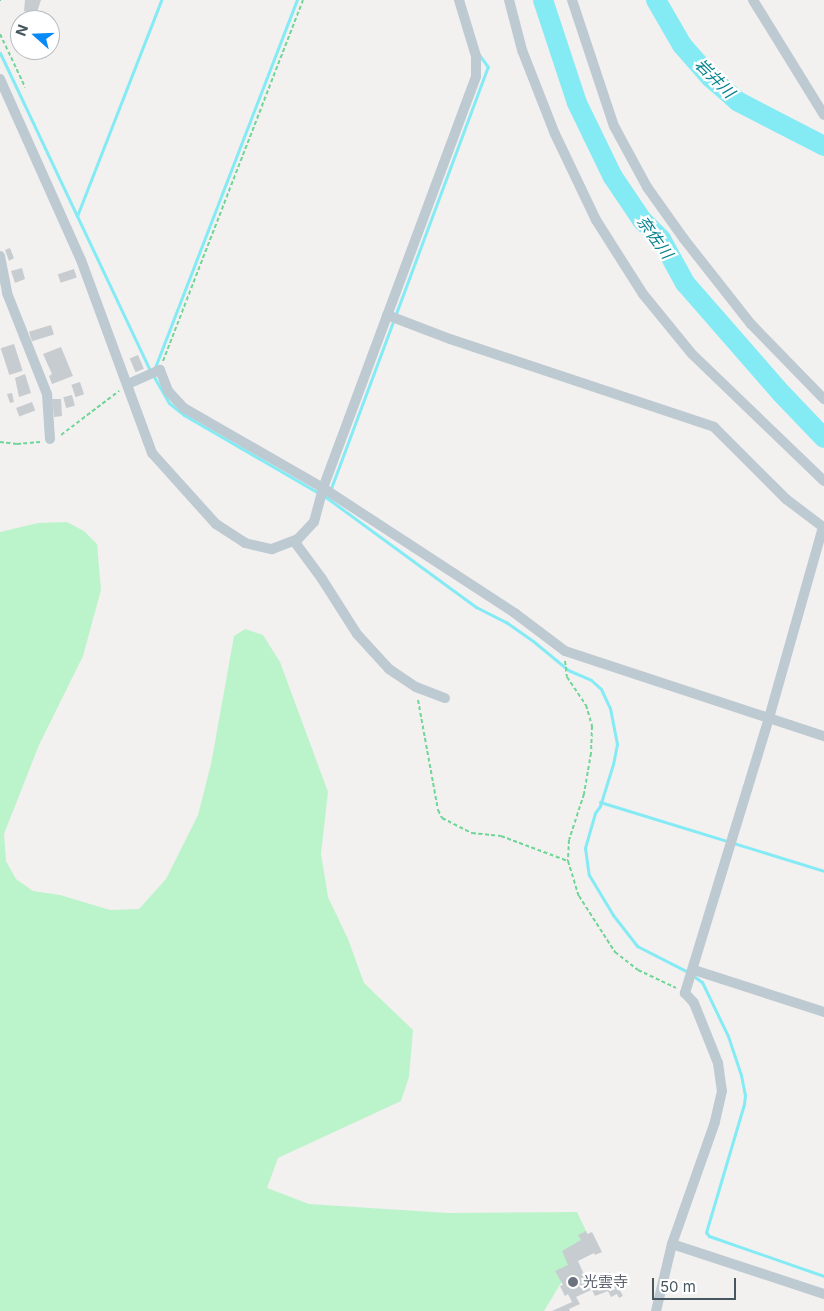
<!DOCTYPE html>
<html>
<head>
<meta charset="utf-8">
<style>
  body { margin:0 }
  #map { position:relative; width:824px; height:1311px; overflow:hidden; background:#f3f0f0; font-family:Inter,"Noto Sans JP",sans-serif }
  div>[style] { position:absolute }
  .green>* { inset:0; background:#bbf4cb }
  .stream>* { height:3px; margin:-1.5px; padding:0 1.5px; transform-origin:1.5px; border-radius:1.5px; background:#84ebf5 }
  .river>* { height:20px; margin:-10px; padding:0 10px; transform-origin:10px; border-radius:10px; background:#84ebf5 }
  .building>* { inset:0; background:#c7ccd0; transform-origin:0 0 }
  .path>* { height:2px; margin-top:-1px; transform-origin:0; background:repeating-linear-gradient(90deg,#6fd698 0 4px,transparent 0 6.5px) }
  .street>* { height:10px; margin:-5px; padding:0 5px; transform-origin:5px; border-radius:5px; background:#bdcad1 }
  .dots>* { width:14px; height:14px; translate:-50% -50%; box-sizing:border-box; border:2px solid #fff; border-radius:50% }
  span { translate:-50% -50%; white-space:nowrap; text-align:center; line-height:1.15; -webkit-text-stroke:4.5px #fff; paint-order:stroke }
  .worship-label { font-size:15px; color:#5b616d }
  .left { translate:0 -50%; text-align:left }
  .water-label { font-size:16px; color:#04828f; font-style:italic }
  .north { position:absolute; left:10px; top:10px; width:50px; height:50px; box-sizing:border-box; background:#fff; border:1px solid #b5bcbf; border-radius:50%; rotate:290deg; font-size:14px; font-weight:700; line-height:20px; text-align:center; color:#465760 }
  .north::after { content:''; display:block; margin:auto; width:18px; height:22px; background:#068af7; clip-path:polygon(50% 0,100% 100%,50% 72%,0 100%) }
  .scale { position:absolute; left:652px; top:1278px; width:84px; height:22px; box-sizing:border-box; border:2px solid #465760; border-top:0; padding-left:6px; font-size:15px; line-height:18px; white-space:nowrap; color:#465760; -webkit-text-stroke:4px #fff; paint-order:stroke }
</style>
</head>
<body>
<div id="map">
  <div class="green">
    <div style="clip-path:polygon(67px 522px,84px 531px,97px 544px,101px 590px,83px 656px,39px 745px,4px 834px,6px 861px,16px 879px,33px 891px,60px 895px,110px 910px,139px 909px,166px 879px,198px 815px,211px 764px,234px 636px,245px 629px,263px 635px,280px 662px,328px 792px,321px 854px,328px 897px,348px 939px,364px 983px,413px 1030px,409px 1077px,401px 1101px,278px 1158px,267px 1188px,309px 1204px,448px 1213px,577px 1212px,589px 1237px,544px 1311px,0 1311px,0 532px,38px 523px)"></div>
  </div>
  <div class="stream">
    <div style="left:0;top:53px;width:351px;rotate:64.7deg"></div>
    <div style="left:150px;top:370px;width:38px;rotate:60deg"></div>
    <div style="left:169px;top:403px;width:19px;rotate:39deg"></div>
    <div style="left:184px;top:415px;width:165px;rotate:30.1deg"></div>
    <div style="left:327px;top:498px;width:185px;rotate:36.2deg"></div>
    <div style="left:476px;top:607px;width:34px;rotate:27deg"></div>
    <div style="left:506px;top:622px;width:33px;rotate:35deg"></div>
    <div style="left:533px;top:641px;width:45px;rotate:39.6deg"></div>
    <div style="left:568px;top:670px;width:25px;rotate:23deg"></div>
    <div style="left:591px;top:680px;width:13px;rotate:42deg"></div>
    <div style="left:601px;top:689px;width:21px;rotate:65deg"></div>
    <div style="left:610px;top:708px;width:37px;rotate:79deg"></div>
    <div style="left:617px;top:744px;width:20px;rotate:101deg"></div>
    <div style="left:613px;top:764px;width:44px;rotate:107.2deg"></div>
    <div style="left:600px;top:806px;width:9px;rotate:126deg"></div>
    <div style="left:595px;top:813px;width:36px;rotate:106deg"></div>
    <div style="left:585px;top:848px;width:27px;rotate:82deg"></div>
    <div style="left:589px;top:875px;width:47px;rotate:59deg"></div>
    <div style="left:613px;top:915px;width:39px;rotate:52deg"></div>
    <div style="left:637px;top:946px;width:57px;rotate:27deg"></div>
    <div style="left:688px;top:972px;width:17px;rotate:36deg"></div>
    <div style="left:702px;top:982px;width:60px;rotate:64.3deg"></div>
    <div style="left:728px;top:1036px;width:41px;rotate:71.6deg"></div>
    <div style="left:741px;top:1075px;width:20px;rotate:79deg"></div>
    <div style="left:745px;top:1095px;width:9px;rotate:96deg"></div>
    <div style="left:744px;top:1104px;width:134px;rotate:106.5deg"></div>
    <div style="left:706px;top:1232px;width:5px;rotate:53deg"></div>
    <div style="left:709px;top:1236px;width:122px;rotate:19.2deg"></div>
    <div style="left:77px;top:216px;width:232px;rotate:-68.7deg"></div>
    <div style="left:154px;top:370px;width:397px;rotate:-68.9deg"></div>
    <div style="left:330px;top:491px;width:452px;rotate:-69.6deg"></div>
    <div style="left:488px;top:67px;width:14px;rotate:-126deg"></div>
    <div style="left:600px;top:802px;width:234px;rotate:17.1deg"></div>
  </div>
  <div class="river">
    <div style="left:543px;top:0;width:108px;rotate:71.7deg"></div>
    <div style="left:577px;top:103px;width:82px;rotate:64.1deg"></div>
    <div style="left:613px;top:177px;width:52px;rotate:56deg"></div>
    <div style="left:642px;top:220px;width:27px;rotate:45deg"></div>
    <div style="left:661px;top:239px;width:50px;rotate:61.4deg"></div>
    <div style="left:685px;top:283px;width:147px;rotate:48.9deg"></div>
    <div style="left:782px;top:394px;width:61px;rotate:46.3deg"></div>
    <div style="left:656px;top:0;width:52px;rotate:60deg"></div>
    <div style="left:682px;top:45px;width:44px;rotate:48.7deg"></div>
    <div style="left:711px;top:78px;width:35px;rotate:41deg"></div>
    <div style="left:737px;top:101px;width:98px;rotate:27.3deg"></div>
  </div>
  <div class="building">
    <div style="clip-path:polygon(25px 0,41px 0,36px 15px,24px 11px)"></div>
    <div style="clip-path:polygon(10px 248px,14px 258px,9px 261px,5px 250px)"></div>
    <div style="clip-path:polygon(22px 268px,25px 279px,15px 283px,11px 271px)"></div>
    <div style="left:74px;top:269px;width:9px;height:17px;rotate:72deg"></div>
    <div style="left:51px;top:325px;width:10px;height:23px;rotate:73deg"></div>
    <div style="left:14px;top:344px;width:28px;height:14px;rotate:72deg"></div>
    <div style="clip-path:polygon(61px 347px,73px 376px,52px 384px,49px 376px,52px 374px,43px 354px)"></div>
    <div style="left:138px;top:355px;width:15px;height:9px;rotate:67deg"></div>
    <div style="clip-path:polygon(25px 374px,31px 393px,19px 397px,15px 378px)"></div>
    <div style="left:80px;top:382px;width:13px;height:9px;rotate:72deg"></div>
    <div style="clip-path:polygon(12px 393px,14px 402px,10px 403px,7px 394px)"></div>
    <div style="left:72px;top:395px;width:11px;height:9px;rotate:75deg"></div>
    <div style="clip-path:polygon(52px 399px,61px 399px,62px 416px,54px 417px)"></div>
    <div style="left:32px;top:402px;width:9px;height:17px;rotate:69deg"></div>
    <div style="clip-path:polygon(586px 1231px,587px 1234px,592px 1232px,602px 1252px,595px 1255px,594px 1253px,578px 1261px,591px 1290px,576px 1297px,580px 1304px,569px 1309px,570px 1311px,552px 1311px,572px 1302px,568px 1294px,565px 1296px,560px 1286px,563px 1285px,555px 1271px,568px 1265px,562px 1251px,581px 1240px,578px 1235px)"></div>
    <div style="clip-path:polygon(610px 1272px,623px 1296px,619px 1298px,617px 1294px,611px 1297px,608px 1291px,595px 1296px,590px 1286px,597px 1282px,596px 1279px)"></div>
  </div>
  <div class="path">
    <div style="left:0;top:0;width:1px"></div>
    <div style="left:0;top:34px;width:59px;rotate:64.7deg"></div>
    <div style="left:163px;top:361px;width:387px;rotate:-68.8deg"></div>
    <div style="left:61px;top:435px;width:73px;rotate:-37.2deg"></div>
    <div style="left:0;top:442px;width:17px;rotate:7deg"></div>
    <div style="left:17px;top:444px;width:23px;rotate:-5deg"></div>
    <div style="left:565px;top:661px;width:16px;rotate:83deg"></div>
    <div style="left:567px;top:677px;width:34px;rotate:56deg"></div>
    <div style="left:586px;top:705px;width:22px;rotate:74deg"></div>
    <div style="left:592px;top:726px;width:27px;rotate:92deg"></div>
    <div style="left:591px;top:753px;width:42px;rotate:99.7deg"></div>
    <div style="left:584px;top:794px;width:48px;rotate:108.1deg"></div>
    <div style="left:569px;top:840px;width:21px;rotate:93deg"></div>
    <div style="left:568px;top:861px;width:37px;rotate:73deg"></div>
    <div style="left:579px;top:896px;width:67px;rotate:57.3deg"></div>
    <div style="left:615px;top:952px;width:29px;rotate:38deg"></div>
    <div style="left:638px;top:970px;width:42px;rotate:25.3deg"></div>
    <div style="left:418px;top:700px;width:112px;rotate:79.7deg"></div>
    <div style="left:438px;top:810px;width:9px;rotate:63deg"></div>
    <div style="left:442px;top:818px;width:34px;rotate:27deg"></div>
    <div style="left:472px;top:833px;width:29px;rotate:6deg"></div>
    <div style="left:501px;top:836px;width:72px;rotate:20.5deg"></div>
  </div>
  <div class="street">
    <div style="left:509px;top:0;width:52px;rotate:75.4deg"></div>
    <div style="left:522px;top:50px;width:90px;rotate:68.6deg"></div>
    <div style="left:555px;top:134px;width:95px;rotate:64.5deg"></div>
    <div style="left:596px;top:220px;width:88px;rotate:57.6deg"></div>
    <div style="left:643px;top:294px;width:77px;rotate:50.8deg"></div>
    <div style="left:692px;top:354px;width:183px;rotate:43.9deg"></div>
    <div style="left:572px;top:0;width:133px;rotate:71.6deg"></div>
    <div style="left:614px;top:126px;width:69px;rotate:61.6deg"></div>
    <div style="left:647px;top:187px;width:64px;rotate:54.6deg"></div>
    <div style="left:684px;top:239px;width:108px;rotate:51.8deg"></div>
    <div style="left:751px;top:324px;width:105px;rotate:45.8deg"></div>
    <div style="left:753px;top:0;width:135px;rotate:58.3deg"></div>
    <div style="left:0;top:79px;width:198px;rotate:65.9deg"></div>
    <div style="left:81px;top:260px;width:206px;rotate:69.8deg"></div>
    <div style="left:152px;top:453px;width:96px;rotate:48deg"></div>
    <div style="left:216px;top:524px;width:35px;rotate:33deg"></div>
    <div style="left:245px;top:543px;width:28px;rotate:13deg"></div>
    <div style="left:272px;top:549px;width:28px;rotate:-21deg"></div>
    <div style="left:298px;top:539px;width:23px;rotate:-47deg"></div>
    <div style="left:314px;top:522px;width:35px;rotate:-75deg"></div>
    <div style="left:323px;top:488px;width:439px;rotate:-69.6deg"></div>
    <div style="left:476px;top:76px;width:20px;rotate:-90deg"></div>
    <div style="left:476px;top:56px;width:59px;rotate:-106.9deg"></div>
    <div style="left:0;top:256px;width:38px;rotate:79deg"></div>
    <div style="left:7px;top:293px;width:109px;rotate:68.4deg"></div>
    <div style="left:47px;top:394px;width:45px;rotate:86.2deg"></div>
    <div style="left:387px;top:315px;width:67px;rotate:20.9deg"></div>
    <div style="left:450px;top:339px;width:278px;rotate:18.4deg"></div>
    <div style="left:714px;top:427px;width:102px;rotate:45deg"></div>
    <div style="left:786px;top:499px;width:46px;rotate:37.1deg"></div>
    <div style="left:823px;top:527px;width:198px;rotate:105.8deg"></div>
    <div style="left:769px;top:718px;width:288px;rotate:107deg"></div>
    <div style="left:685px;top:993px;width:13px;rotate:48deg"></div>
    <div style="left:694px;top:1003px;width:65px;rotate:68.2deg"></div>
    <div style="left:718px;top:1063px;width:28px;rotate:82deg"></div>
    <div style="left:722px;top:1091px;width:32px;rotate:103deg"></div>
    <div style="left:715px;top:1122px;width:129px;rotate:109.4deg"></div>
    <div style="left:672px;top:1244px;width:69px;rotate:103.4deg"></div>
    <div style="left:128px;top:384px;width:35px;rotate:-24deg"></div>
    <div style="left:160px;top:370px;width:22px;rotate:69deg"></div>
    <div style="left:168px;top:391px;width:23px;rotate:47deg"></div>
    <div style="left:184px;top:408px;width:160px;rotate:29.9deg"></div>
    <div style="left:323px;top:488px;width:230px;rotate:33.1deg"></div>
    <div style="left:516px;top:614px;width:61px;rotate:37.1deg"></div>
    <div style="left:565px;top:651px;width:273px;rotate:18.2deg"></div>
    <div style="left:294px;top:541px;width:47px;rotate:53.6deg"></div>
    <div style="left:322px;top:579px;width:65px;rotate:57.5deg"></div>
    <div style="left:357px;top:634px;width:47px;rotate:47.6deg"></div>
    <div style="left:389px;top:669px;width:32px;rotate:34deg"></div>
    <div style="left:416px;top:687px;width:31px;rotate:21deg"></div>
    <div style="left:694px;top:970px;width:137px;rotate:17.9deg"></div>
    <div style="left:672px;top:1244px;width:160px;rotate:18.2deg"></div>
  </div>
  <div class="dots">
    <div style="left:573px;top:1282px;background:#6b7280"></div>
  </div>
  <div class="worship-label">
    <span class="left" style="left:583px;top:1282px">光雲寺</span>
  </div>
  <div class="water-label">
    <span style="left:715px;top:78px;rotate:45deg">岩井川</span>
    <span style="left:655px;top:237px;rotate:54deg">奈佐川</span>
  </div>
  <div class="north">N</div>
  <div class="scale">50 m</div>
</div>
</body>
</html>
